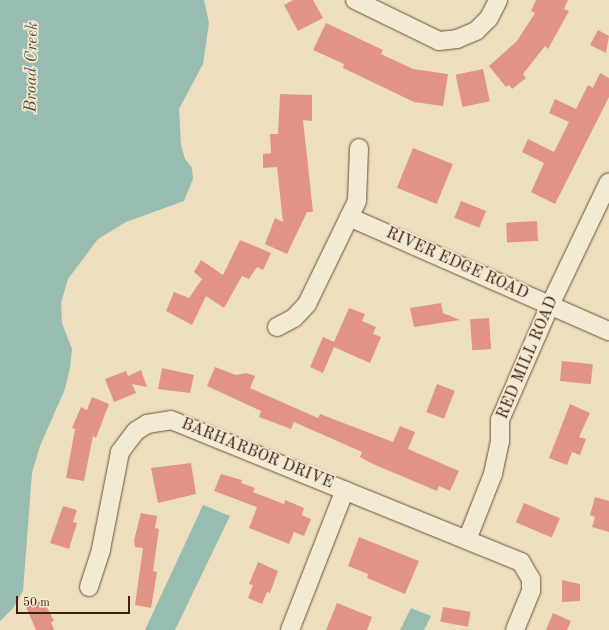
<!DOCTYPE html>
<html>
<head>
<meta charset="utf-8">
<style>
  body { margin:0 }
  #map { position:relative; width:609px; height:630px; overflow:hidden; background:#eddebd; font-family:"Old Standard TT",serif }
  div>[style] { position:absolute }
  .water>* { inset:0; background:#99bcb1 }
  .building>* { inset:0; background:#e29484; transform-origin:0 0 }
  .roads { filter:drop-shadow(0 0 1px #6a5039) drop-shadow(0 0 1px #6a5039) }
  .street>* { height:18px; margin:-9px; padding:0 9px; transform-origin:9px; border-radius:9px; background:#f3ead4 }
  span { translate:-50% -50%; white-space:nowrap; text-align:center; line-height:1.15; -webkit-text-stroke:3.5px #f3ead4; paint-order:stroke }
  .street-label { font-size:16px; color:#3f210d }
  .water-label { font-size:17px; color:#5a503e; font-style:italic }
  .scale { position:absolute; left:16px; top:596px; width:114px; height:18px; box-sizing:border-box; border:2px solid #3f210d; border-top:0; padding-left:5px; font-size:12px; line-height:14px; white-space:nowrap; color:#3f210d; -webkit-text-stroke:3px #f3ead4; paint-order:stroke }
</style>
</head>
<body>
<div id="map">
  <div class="water">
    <div style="clip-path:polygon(0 0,204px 0,209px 23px,203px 64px,179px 109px,181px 145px,185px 159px,192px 168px,193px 179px,184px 201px,126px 222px,98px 239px,68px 279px,61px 303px,62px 323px,72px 349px,70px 368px,65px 389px,40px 446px,32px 473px,23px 591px,14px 607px,0 621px)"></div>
    <div style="clip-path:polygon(203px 505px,230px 516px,175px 630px,145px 630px)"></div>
    <div style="clip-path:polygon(411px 608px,431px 616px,424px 630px,400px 630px)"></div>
  </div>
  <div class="building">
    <div style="clip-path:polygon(293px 0,313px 0,323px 18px,298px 31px,284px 5px)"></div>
    <div style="clip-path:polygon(536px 0,568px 0,564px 9px,569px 11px,548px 49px,545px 46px,523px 74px,526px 78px,512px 89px,509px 85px,506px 87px,489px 66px,517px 41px,535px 13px,531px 11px)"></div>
    <div style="clip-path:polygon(326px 23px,383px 50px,381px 54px,413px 69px,448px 74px,443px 106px,414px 102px,343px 68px,344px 64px,313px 50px)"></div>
    <div style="clip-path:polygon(598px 30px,609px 36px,606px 53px,590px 45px)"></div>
    <div style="left:483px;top:69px;width:33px;height:28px;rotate:78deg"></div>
    <div style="clip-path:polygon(600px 73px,609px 78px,609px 97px,555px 204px,531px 192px,544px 163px,522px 152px,528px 139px,554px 152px,569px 122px,549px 113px,555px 99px,576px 109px,588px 85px,593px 88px)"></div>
    <div style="clip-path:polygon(280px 94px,312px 95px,312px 121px,303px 120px,313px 212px,307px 212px,287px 254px,265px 244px,275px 218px,283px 222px,277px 167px,263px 168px,263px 154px,271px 153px,270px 134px,278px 134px)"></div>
    <div style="left:413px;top:148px;width:43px;height:43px;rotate:22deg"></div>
    <div style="left:461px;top:201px;width:27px;height:18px;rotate:22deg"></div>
    <div style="left:537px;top:221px;width:20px;height:31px;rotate:87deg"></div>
    <div style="clip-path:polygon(240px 240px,271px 253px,263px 270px,257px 267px,249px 279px,242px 276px,224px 308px,206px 296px,192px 325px,166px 311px,174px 292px,189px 298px,202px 279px,194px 272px,201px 260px,223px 275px)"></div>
    <div style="clip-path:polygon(441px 303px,443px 313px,460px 320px,414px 327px,410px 308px)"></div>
    <div style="clip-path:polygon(349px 308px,365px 314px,362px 321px,376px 327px,373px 334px,381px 337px,370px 363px,334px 347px,323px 373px,310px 367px,323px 337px,334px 342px)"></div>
    <div style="left:489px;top:318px;width:31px;height:19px;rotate:86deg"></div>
    <div style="left:562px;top:361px;width:31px;height:20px;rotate:6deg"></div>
    <div style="clip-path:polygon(215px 367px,236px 375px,246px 373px,255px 376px,250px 388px,318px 418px,320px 414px,393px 442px,400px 426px,415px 432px,408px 449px,459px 471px,450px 491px,439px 486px,437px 491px,373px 464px,360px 457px,362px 452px,294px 422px,291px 429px,259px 417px,261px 411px,207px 386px)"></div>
    <div style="clip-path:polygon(162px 368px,194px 375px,190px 393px,158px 389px)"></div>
    <div style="clip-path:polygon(141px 370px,147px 387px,132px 384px,136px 393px,114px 402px,105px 379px,126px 371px,128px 376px)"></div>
    <div style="left:437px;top:384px;width:19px;height:30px;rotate:21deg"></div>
    <div style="clip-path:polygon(92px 397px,109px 404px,96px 438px,93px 436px,84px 481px,66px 478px,75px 429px,72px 428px,81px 407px,87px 410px)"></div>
    <div style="clip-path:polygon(570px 404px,590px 413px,579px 437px,586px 439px,580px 455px,572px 452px,567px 465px,549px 458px)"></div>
    <div style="clip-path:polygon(191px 463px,196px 494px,158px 503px,151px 468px)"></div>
    <div style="clip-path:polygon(221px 474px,242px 480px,241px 483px,255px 488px,253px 492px,284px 504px,285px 500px,304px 508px,302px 515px,311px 519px,304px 536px,294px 532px,289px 544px,249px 528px,257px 507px,214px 491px)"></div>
    <div style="clip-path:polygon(595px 497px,609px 501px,609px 532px,592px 527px,595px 517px,590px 515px)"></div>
    <div style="left:524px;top:503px;width:39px;height:21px;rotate:23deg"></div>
    <div style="clip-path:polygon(63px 506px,77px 510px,73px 522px,77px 523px,69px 549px,50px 543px)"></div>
    <div style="clip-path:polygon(141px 513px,157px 516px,155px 528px,159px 529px,153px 571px,157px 572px,151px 608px,135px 605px,143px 548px,135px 547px,134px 540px)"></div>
    <div style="clip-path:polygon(359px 537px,419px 561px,405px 594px,367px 578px,368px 574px,348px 566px)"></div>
    <div style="clip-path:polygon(258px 562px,278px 571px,270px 593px,267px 592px,262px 604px,248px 598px,253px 585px,249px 584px)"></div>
    <div style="clip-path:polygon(562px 580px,580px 584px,580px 601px,562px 602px)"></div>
    <div style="clip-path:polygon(43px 600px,54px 621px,51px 622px,54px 630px,36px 630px,26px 607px)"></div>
    <div style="clip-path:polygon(337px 603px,372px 617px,367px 630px,326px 630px)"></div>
    <div style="left:443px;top:607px;width:28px;height:15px;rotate:10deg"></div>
    <div style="clip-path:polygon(553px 613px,571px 621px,567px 630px,546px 630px)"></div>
  </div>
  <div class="roads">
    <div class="street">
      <div style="left:355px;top:0;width:93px;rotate:26deg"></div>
      <div style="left:439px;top:41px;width:18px;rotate:-6deg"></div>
      <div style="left:457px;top:39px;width:21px;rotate:-23deg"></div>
      <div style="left:476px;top:31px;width:18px;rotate:-45deg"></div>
      <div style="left:489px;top:18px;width:20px;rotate:-63deg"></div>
      <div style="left:349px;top:217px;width:284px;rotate:23.7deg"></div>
      <div style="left:277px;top:327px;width:19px;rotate:-28deg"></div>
      <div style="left:294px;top:318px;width:19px;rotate:-47deg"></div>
      <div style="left:307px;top:304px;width:114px;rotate:-64.1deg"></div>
      <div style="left:357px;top:201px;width:53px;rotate:-87.8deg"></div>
      <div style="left:467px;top:540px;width:71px;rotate:-68.5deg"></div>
      <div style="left:493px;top:474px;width:33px;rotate:-78deg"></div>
      <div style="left:500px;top:442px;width:22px;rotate:-90deg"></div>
      <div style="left:500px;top:420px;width:125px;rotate:-66.5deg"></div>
      <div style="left:550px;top:305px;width:136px;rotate:-64.4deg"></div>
      <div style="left:89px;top:587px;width:40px;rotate:-72deg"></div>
      <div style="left:101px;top:549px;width:99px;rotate:-78.9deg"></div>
      <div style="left:120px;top:452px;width:26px;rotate:-53deg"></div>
      <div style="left:136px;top:431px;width:13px;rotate:-32deg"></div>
      <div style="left:147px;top:424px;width:24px;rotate:-9deg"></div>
      <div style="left:171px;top:420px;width:378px;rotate:22.1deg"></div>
      <div style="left:521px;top:562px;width:20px;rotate:60deg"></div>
      <div style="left:531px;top:579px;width:12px;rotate:90deg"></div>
      <div style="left:531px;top:591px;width:42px;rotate:112.3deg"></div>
      <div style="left:290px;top:630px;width:150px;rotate:-68.6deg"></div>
    </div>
  </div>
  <div class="street-label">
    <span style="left:457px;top:264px;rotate:24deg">RIVER EDGE ROAD</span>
    <span style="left:528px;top:358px;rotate:-67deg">RED MILL ROAD</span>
    <span style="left:257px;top:454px;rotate:22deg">BARHARBOR DRIVE</span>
  </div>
  <div class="water-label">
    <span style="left:32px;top:67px;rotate:-89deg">Broad Creek</span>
  </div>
  <div class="scale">50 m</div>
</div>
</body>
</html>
